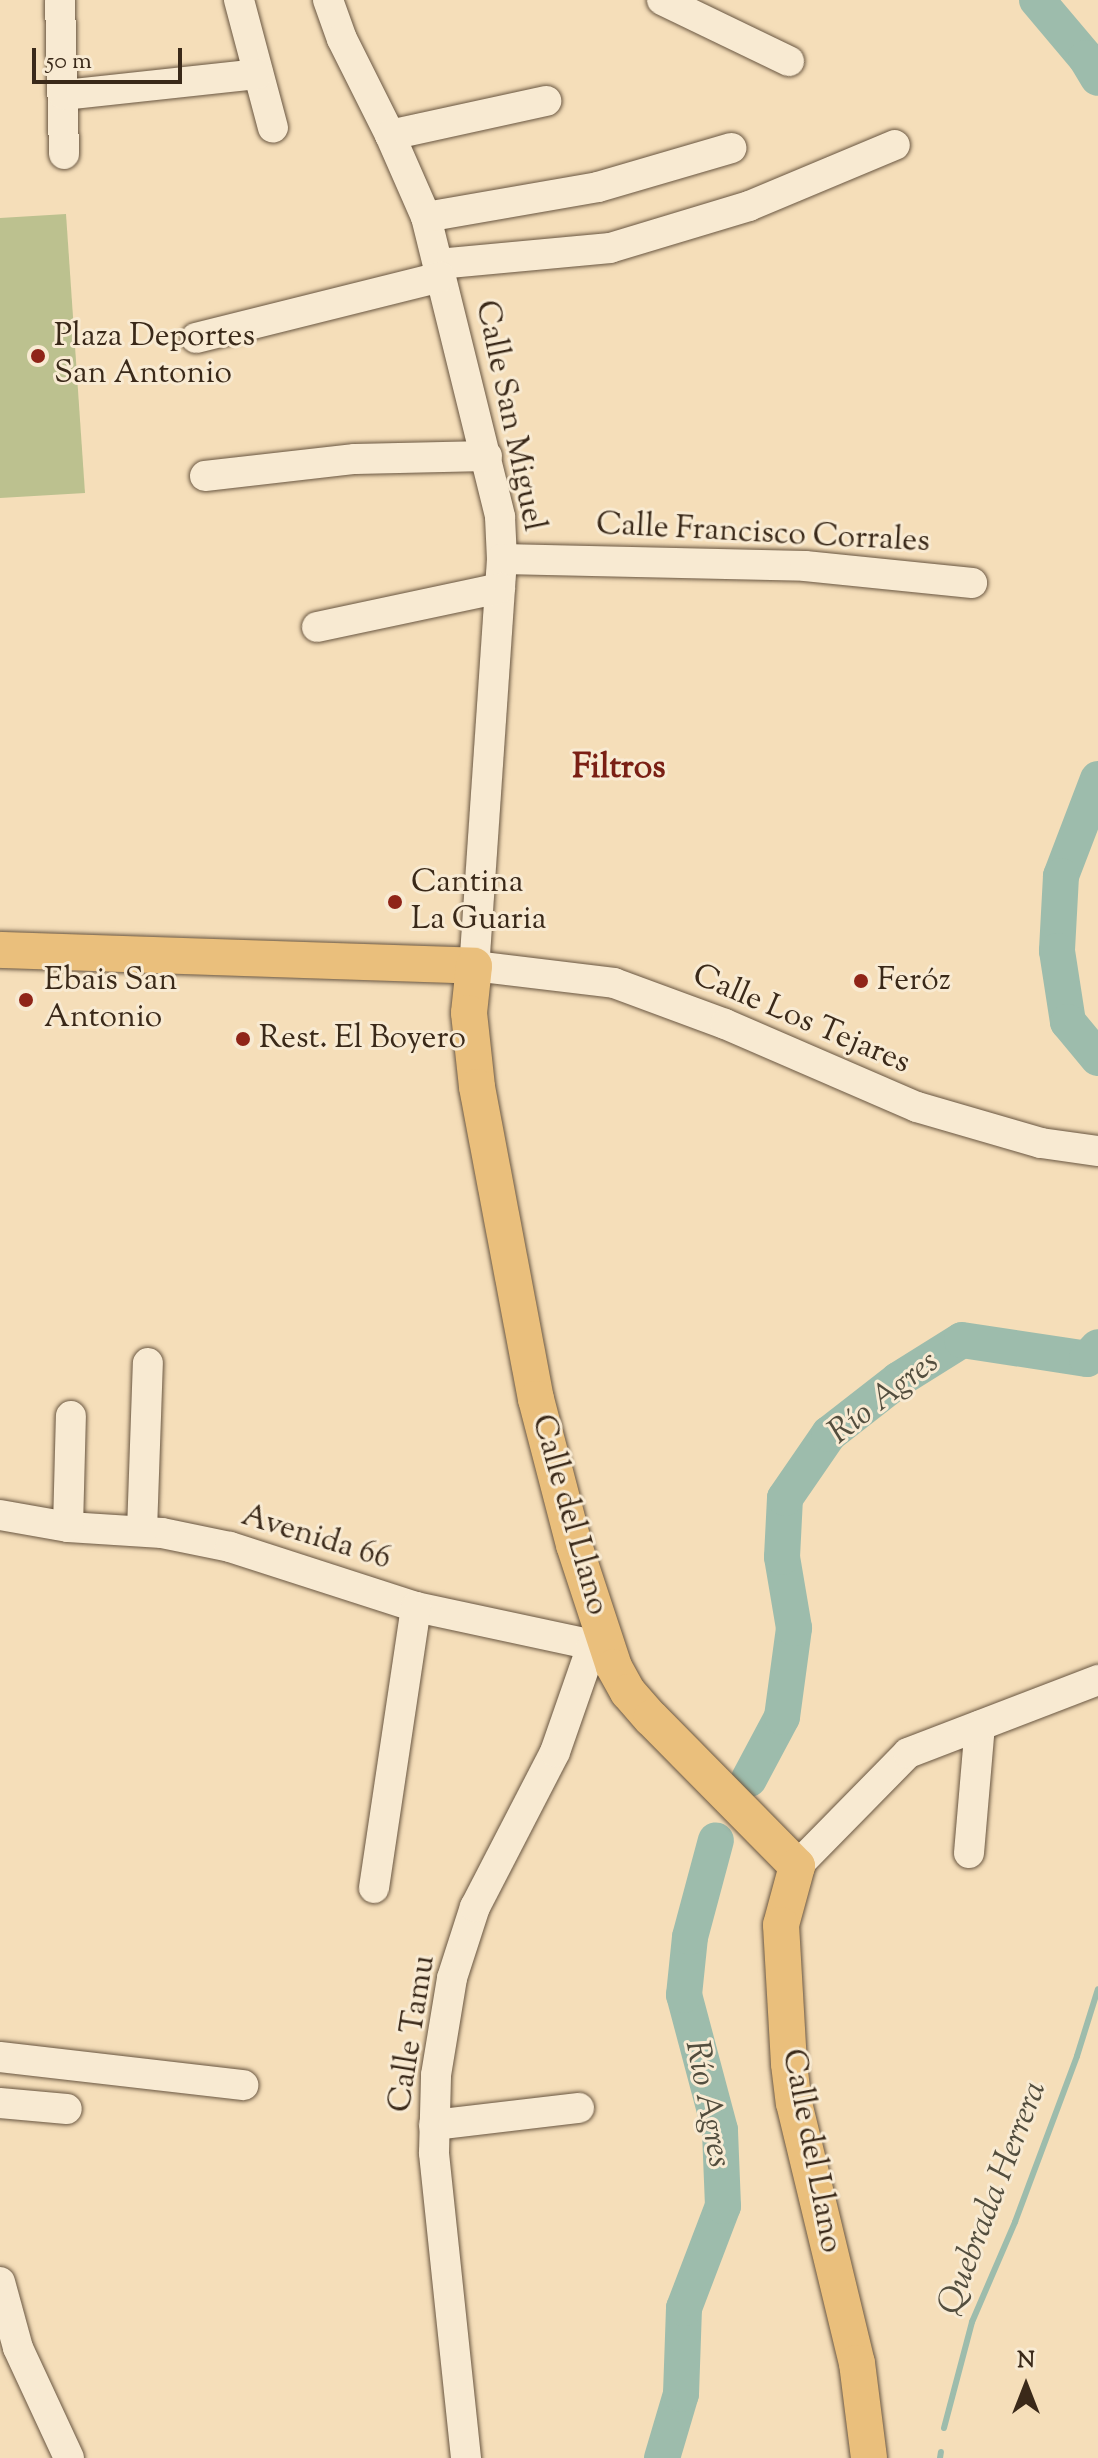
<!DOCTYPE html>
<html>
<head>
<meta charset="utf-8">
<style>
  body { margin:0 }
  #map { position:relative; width:1098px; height:2458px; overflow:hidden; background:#f5deb9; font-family:"Sorts Mill Goudy",serif }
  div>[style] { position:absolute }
  .green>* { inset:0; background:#bcc18f }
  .stream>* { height:6px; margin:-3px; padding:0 3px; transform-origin:3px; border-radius:3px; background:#9dbcac }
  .river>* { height:36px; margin:-18px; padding:0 18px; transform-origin:18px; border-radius:18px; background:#9dbcac }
  .roads { filter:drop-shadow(0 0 2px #695641) drop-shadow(0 0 2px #695641) }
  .minor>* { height:30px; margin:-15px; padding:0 15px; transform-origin:15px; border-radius:15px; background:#f8ead2 }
  .major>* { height:36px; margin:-18px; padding:0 18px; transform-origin:18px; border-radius:18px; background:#eabf7c }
  .dots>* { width:22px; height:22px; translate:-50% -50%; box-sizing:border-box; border:4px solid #f8ead2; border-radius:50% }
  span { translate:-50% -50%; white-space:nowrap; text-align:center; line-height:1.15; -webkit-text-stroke:6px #f8ead2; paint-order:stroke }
  .poi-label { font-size:32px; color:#3a2919 }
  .left { translate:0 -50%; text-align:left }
  .street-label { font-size:32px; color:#3a2919 }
  .neighbourhood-label { font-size:34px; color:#7a1f14; font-weight:700 }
  .water-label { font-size:34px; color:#534e3e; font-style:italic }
  .north { position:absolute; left:986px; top:2346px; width:80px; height:80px; -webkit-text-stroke:6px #f8ead2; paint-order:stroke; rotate:0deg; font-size:22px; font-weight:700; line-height:32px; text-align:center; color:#3a2919 }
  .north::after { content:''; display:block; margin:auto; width:28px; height:36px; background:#3a2919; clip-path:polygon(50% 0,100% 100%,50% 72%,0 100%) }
  .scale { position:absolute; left:32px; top:48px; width:150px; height:36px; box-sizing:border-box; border:4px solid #3a2919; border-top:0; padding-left:10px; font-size:24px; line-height:28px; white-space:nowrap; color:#3a2919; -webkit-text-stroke:6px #f8ead2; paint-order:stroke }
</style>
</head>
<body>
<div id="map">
  <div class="green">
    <div style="clip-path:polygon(66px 214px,85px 493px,0 498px,0 218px)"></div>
  </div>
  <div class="stream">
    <div style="left:944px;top:2428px;width:110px;rotate:-75.2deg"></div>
    <div style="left:972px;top:2322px;width:109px;rotate:-66.7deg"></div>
    <div style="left:1015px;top:2222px;width:177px;rotate:-69.5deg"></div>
    <div style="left:1077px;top:2056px;width:70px;rotate:-72.6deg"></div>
    <div style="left:940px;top:2458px;width:6px;rotate:-81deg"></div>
  </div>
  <div class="river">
    <div style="left:1037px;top:0;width:76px;rotate:49.8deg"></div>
    <div style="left:1086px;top:58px;width:23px;rotate:59deg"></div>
    <div style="left:1098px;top:779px;width:104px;rotate:110.9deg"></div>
    <div style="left:1061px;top:876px;width:75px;rotate:93.1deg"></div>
    <div style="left:1057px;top:951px;width:72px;rotate:81.2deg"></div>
    <div style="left:1068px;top:1022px;width:47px;rotate:50.2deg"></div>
    <div style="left:749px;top:1779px;width:70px;rotate:-62deg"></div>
    <div style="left:782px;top:1717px;width:90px;rotate:-82.3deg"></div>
    <div style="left:794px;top:1628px;width:72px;rotate:-99.6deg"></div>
    <div style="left:782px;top:1557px;width:59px;rotate:-87.1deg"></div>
    <div style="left:785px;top:1498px;width:78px;rotate:-55.5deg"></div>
    <div style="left:829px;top:1434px;width:88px;rotate:-38deg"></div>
    <div style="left:898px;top:1380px;width:75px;rotate:-32deg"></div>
    <div style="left:962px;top:1340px;width:126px;rotate:8.6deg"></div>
    <div style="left:1087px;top:1359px;width:16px;rotate:-47deg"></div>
    <div style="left:662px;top:2458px;width:67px;rotate:-73.5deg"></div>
    <div style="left:681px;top:2394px;width:86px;rotate:-88deg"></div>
    <div style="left:684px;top:2308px;width:109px;rotate:-69.1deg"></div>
    <div style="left:723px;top:2206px;width:76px;rotate:-92.3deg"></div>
    <div style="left:720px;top:2130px;width:140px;rotate:-104.9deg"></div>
    <div style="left:684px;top:1995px;width:58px;rotate:-84.1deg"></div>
    <div style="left:690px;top:1937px;width:100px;rotate:-75deg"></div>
  </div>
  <div class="roads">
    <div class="minor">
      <div style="left:60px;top:0;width:154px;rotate:88.5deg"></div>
      <div style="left:239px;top:0;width:132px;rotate:75.1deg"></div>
      <div style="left:328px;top:0;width:41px;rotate:70.3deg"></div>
      <div style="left:342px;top:39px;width:107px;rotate:63.4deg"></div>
      <div style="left:390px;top:135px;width:90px;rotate:66.3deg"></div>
      <div style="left:426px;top:217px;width:309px;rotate:76.1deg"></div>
      <div style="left:500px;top:517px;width:42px;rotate:87.3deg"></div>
      <div style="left:502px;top:559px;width:408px;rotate:93.9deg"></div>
      <div style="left:474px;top:966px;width:141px;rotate:6.9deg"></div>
      <div style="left:614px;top:983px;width:118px;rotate:20.3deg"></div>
      <div style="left:725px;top:1024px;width:209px;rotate:23.4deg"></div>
      <div style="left:917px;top:1107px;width:129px;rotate:16.2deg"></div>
      <div style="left:1041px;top:1143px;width:58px;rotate:8deg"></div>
      <div style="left:662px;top:0;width:141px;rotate:25.7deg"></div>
      <div style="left:64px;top:95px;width:195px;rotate:-6.2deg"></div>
      <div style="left:390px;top:135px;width:160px;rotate:-12.3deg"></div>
      <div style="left:426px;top:217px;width:175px;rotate:-9.9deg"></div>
      <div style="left:598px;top:187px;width:139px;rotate:-16.3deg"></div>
      <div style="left:438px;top:264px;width:173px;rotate:-5.3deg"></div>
      <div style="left:610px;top:248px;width:145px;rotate:-16.8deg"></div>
      <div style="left:749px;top:206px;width:158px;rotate:-22.7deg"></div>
      <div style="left:196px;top:338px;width:252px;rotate:-14deg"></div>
      <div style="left:205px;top:476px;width:151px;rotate:-6.5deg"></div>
      <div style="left:355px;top:459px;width:132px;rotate:-1.3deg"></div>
      <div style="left:502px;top:559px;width:303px;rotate:1.3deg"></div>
      <div style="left:805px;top:566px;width:168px;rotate:5.8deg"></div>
      <div style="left:317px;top:627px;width:187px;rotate:-12deg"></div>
      <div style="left:0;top:1515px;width:69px;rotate:10deg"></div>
      <div style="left:68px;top:1527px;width:94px;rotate:3.7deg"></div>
      <div style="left:162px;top:1533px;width:69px;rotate:11.6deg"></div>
      <div style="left:230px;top:1547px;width:195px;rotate:17.9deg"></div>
      <div style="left:416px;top:1607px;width:196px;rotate:12.1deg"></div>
      <div style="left:68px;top:1527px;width:111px;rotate:-88.5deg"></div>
      <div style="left:142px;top:1531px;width:168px;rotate:-88deg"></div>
      <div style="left:969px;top:1853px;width:128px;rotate:-85.1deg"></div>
      <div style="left:797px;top:1866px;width:158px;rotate:-45.5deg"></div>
      <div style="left:908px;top:1753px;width:204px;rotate:-21deg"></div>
      <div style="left:374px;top:1888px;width:284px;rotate:-81.5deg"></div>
      <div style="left:0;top:2057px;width:245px;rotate:6.6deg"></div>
      <div style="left:0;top:2103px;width:67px;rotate:5.1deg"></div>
      <div style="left:434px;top:2125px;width:146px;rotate:-6.7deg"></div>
      <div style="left:0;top:2282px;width:68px;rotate:74.7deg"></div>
      <div style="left:18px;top:2348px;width:121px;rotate:65.1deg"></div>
      <div style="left:466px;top:2458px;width:307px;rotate:-96deg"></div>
      <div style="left:434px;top:2153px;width:78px;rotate:-88.5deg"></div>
      <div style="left:436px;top:2075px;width:98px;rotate:-80.6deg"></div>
      <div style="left:452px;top:1978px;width:75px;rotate:-72.1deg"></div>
      <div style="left:475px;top:1907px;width:174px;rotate:-62.7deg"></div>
      <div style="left:555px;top:1752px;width:112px;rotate:-70.8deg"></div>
    </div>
    <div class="major">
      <div style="left:0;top:950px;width:474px;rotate:1.9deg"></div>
      <div style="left:474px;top:966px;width:47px;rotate:96.1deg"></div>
      <div style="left:469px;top:1013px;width:74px;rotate:83.8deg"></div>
      <div style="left:477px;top:1087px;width:318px;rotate:79.3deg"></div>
      <div style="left:536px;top:1399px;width:151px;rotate:75.4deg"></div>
      <div style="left:574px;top:1545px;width:128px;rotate:71.8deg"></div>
      <div style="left:614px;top:1667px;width:29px;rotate:61deg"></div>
      <div style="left:628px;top:1692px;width:35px;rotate:49deg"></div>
      <div style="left:651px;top:1718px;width:208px;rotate:45.4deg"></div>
      <div style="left:797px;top:1866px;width:61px;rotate:105.2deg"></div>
      <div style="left:781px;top:1925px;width:139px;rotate:86.7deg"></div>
      <div style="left:789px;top:2064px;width:39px;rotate:83deg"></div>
      <div style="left:794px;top:2103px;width:268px;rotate:76.4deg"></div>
      <div style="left:857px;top:2363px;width:96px;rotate:82.8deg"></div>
    </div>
  </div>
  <div class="dots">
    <div style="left:38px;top:356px;background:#8f2418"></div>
    <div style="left:395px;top:902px;background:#8f2418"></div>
    <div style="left:861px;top:981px;background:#8f2418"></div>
    <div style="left:26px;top:1000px;background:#8f2418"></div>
    <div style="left:243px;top:1039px;background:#8f2418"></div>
  </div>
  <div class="poi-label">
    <span class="left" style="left:54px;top:356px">Plaza Deportes<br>San Antonio</span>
    <span class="left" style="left:411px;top:902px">Cantina<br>La Guaria</span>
    <span class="left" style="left:877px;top:981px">Feróz</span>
    <span class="left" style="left:44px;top:1000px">Ebais San<br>Antonio</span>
    <span class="left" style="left:259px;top:1039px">Rest. El Boyero</span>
  </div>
  <div class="street-label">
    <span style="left:509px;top:416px;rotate:78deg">Calle San Miguel</span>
    <span style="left:763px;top:534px;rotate:3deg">Calle Francisco Corrales</span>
    <span style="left:801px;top:1020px;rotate:23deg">Calle Los Tejares</span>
    <span style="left:569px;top:1515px;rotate:74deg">Calle del Llano</span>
    <span style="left:316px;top:1538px;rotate:17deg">Avenida 66</span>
    <span style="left:413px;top:2034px;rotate:-81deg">Calle Tamu</span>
    <span style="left:811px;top:2151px;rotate:79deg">Calle del Llano</span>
  </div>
  <div class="neighbourhood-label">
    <span style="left:619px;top:769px">Filtros</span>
  </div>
  <div class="water-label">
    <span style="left:884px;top:1398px;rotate:-38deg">Río Agres</span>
    <span style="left:707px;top:2104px;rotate:79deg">Río Agres</span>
    <span style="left:993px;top:2198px;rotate:-69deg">Quebrada Herrera</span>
  </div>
  <div class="north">N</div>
  <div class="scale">50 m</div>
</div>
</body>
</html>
